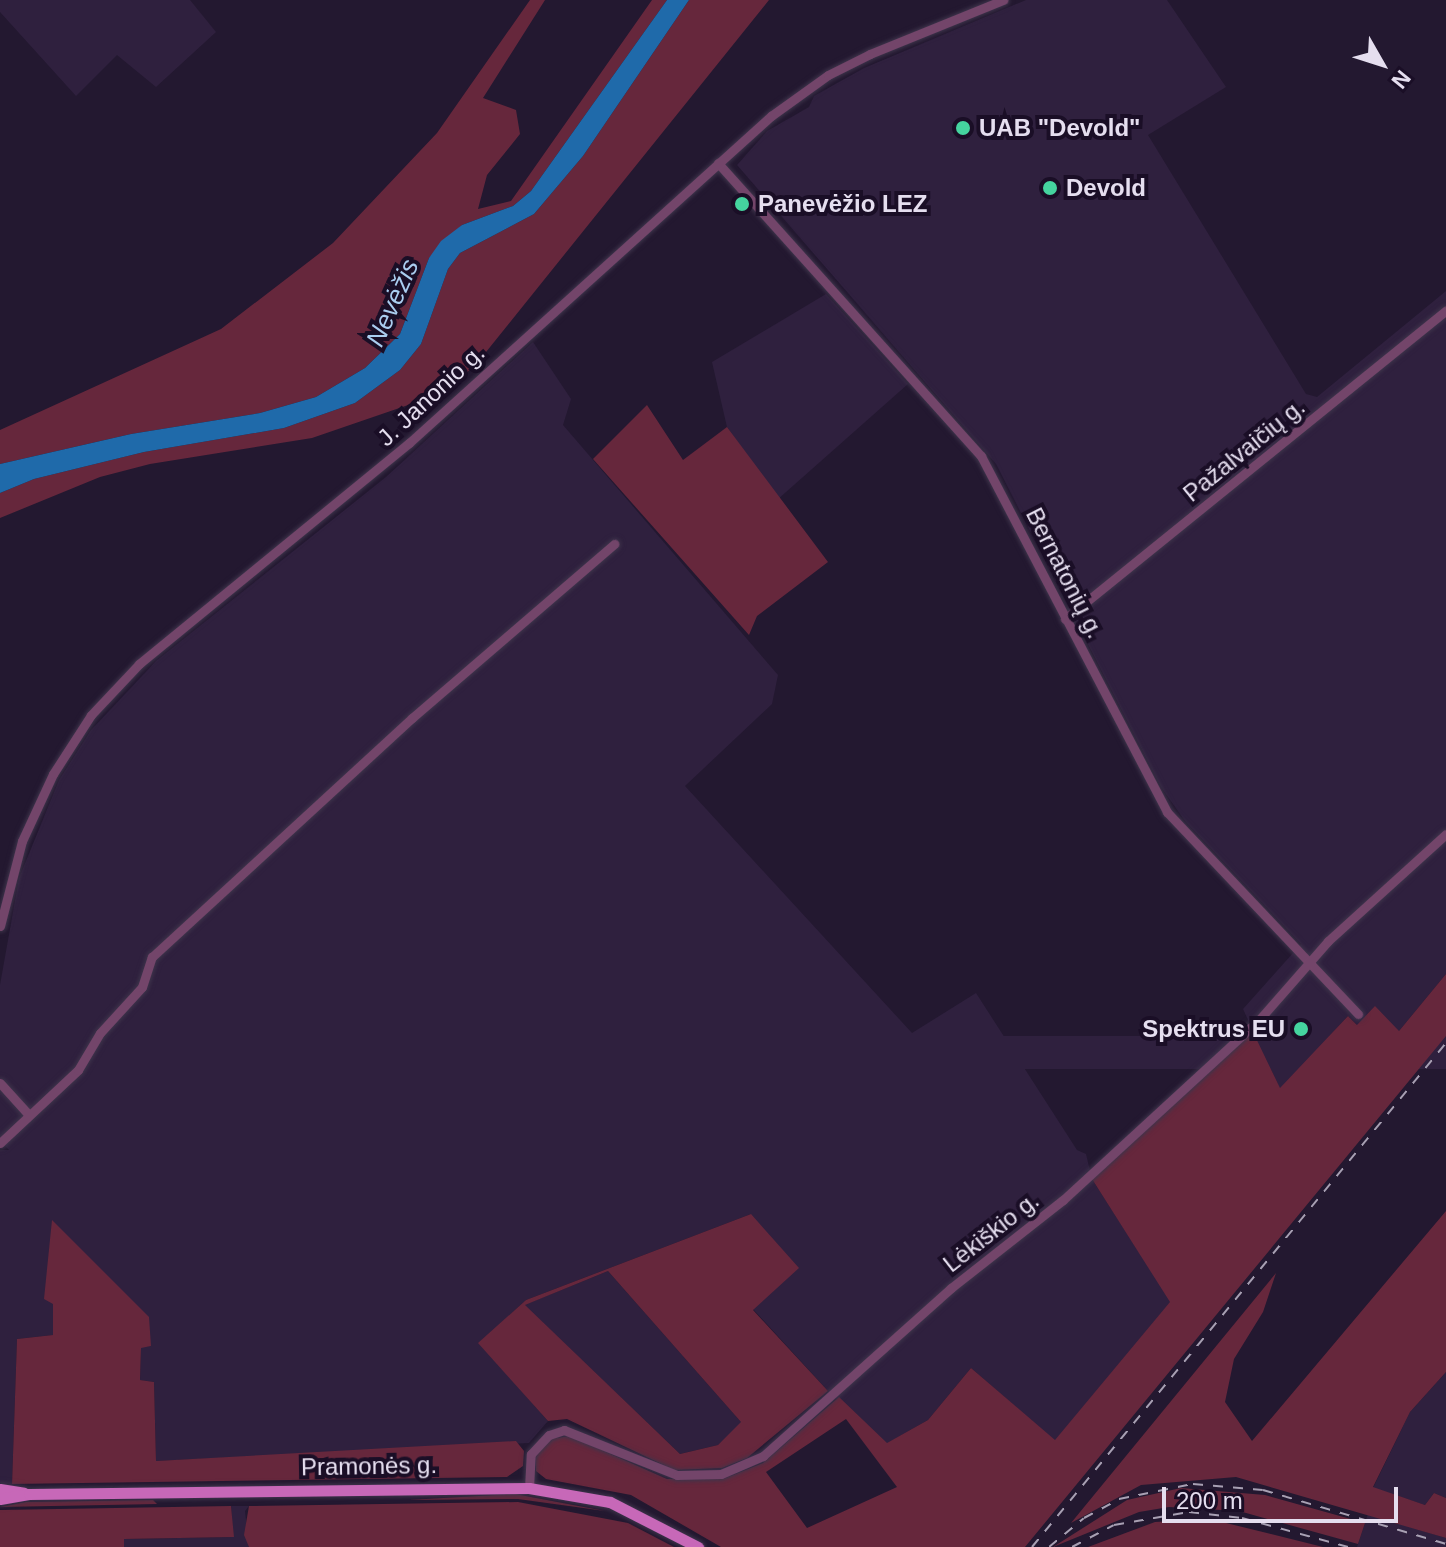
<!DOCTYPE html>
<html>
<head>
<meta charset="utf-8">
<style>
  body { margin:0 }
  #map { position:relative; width:1446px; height:1547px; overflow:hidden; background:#231830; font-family:Helvetica,sans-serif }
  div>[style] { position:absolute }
  .built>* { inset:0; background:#2f203e; transform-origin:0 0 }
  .green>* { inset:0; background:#66273c }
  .water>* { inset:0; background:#1f6aaa }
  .roads { filter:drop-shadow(0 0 2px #3e344b) drop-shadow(0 0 2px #3e344b) }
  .minor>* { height:9px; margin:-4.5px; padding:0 4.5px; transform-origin:4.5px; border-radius:4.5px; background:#73456a }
  .major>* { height:11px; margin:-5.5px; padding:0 5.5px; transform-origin:5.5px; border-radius:5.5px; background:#c768b8 }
  .rail>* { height:2px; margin-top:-1px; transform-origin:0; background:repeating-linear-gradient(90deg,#a8a0b3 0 10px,transparent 0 20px) }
  .dots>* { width:22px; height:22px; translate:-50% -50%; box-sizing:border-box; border:4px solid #1a0e26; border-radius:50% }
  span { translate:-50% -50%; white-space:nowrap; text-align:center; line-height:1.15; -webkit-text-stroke:8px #1a0e26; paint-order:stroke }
  .poi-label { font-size:24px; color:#e5deef; font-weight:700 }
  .left { translate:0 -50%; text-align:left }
  .right { translate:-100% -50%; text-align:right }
  .street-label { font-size:24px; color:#e5deef }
  .water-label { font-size:26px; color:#aacdf0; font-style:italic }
  .north { position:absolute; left:1342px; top:24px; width:80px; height:80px; -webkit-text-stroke:6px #1a0e26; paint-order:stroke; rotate:129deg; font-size:22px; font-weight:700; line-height:32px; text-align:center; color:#e5deef }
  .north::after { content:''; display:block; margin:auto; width:28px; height:36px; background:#e5deef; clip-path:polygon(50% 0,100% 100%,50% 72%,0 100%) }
  .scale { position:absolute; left:1162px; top:1487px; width:236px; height:36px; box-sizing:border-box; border:4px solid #e5deef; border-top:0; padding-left:10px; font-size:24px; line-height:28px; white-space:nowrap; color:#e5deef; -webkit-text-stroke:6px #1a0e26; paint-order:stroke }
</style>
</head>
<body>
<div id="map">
  <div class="built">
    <div style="clip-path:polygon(0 0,190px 0,216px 32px,156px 87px,117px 55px,76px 96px,0 12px)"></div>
    <div style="clip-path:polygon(1026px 0,1167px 0,1226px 87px,1148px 135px,1306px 394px,1317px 397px,1446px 291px,1446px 974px,1399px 1031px,1357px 1025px,1348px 1016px,1280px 1089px,1243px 1009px,1301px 944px,1185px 821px,1161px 787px,996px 464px,737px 165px,767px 131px,809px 107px,814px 96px,864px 68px)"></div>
    <div style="clip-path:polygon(826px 294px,908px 384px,777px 500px,727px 427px,712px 362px)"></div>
    <div style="clip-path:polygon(533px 342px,571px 399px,563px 425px,778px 675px,772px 704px,685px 786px,912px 1033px,976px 993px,1077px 1150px,1086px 1154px,1092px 1179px,1171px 1302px,1055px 1441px,971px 1368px,928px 1420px,886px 1444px,828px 1391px,753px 1309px,751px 1214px,526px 1300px,479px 1343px,548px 1421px,529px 1443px,156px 1461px,154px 1382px,140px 1380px,141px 1347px,151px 1346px,53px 1304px,53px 1335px,17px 1339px,12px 1484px,0 1483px,0 1150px,9px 1150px,0 1141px,0 985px,19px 878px,59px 780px,91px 730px,156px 661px,386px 477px)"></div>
    <div style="left:1446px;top:1036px;width:33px;height:662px;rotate:90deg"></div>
    <div style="clip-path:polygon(608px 1271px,742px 1423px,718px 1445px,680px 1454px,524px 1305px)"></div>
    <div style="clip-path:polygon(1446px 1372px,1446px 1498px,1434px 1493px,1425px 1505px,1373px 1488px,1410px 1412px)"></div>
    <div style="clip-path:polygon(231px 1506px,249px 1506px,245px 1511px,249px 1547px,124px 1547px,124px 1539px,233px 1537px)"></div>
    <div style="clip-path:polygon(1368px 1514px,1446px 1538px,1446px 1547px,1357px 1547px)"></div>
  </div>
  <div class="green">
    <div style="clip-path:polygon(530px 0,545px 0,483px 98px,516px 110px,520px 134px,487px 175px,478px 209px,511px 201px,652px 0,667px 0,531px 191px,513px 206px,462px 225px,429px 258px,400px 334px,365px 368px,316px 397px,260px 413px,131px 434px,0 464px,0 430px,221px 329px,333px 243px,437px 133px)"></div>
    <div style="clip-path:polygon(689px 0,769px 0,478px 362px,425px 412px,414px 403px,312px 438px,150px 464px,100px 477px,0 518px,0 493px,34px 479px,144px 452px,284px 428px,355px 403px,400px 370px,421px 344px,448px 269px,460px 253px,534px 214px,583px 156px)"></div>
    <div style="clip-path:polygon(647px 405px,683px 460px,727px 427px,828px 562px,757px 616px,749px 635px,593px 459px)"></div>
    <div style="clip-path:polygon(evenodd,1446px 974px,1446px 1036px,1025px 1547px,721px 1547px,631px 1495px,546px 1479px,536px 1471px,536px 1455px,550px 1439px,570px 1436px,667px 1479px,723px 1479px,763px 1463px,839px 1397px,887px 1443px,928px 1420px,971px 1368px,1055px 1440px,1170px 1302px,1092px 1179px,1253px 1032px,1280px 1088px,1348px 1016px,1357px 1025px,1375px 1006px,1399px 1031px,1446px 974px,846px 1419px,897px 1487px,807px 1528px,766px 1472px,846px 1419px)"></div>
    <div style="clip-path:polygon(1446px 1211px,1446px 1372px,1410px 1412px,1373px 1487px,1425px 1505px,1434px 1493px,1446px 1498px,1446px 1538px,1236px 1477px,1141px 1485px,1071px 1523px,1276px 1273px,1263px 1312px,1234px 1359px,1225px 1402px,1252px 1441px)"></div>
    <div style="clip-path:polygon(evenodd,751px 1214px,799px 1268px,753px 1310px,828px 1391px,747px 1458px,722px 1468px,674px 1470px,567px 1419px,548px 1421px,478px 1343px,526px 1300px,751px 1214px,608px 1271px,741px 1422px,718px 1445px,680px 1454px,525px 1305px,608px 1271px)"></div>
    <div style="clip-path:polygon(52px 1220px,149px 1317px,151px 1346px,141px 1348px,140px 1380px,154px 1382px,156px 1461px,516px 1441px,524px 1451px,523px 1466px,507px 1477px,12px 1484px,17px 1339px,53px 1335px,53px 1304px,44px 1299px)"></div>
    <div style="clip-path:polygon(1181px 1488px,1265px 1495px,1365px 1523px,1358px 1544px,1239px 1511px,1169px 1507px,1139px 1512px,1053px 1547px,1127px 1500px)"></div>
    <div style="clip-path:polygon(515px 1494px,605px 1511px,518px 1499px,408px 1500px)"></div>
    <div style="clip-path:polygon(153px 1500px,157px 1504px,0 1507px,26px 1502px)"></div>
    <div style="clip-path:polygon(518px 1502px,628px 1523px,674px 1547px,249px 1547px,244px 1535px,249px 1506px)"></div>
    <div style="clip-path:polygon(231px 1506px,234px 1537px,124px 1539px,124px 1547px,0 1547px,0 1510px)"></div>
    <div style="clip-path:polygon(1210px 1519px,1323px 1547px,1088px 1547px,1155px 1522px)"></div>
  </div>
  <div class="water">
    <div style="clip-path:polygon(667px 0,689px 0,583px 156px,534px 214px,460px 253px,448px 269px,421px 344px,400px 370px,355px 403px,284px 428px,144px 452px,34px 479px,0 493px,0 464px,131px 434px,260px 413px,316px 397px,365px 368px,400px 334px,429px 258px,441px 241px,462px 225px,513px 206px,531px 191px)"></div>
  </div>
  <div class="roads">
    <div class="minor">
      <div style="left:718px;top:163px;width:394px;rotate:48.1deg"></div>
      <div style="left:981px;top:456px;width:402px;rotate:62.4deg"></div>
      <div style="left:1167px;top:812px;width:278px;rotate:46.6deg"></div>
      <div style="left:1065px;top:619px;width:490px;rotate:-39deg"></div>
      <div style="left:0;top:926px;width:88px;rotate:-75.5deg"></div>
      <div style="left:22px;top:841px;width:74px;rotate:-65.2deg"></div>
      <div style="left:53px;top:774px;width:70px;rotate:-57.2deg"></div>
      <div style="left:91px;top:715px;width:70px;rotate:-46.7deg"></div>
      <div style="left:139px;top:664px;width:349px;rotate:-39.3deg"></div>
      <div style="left:409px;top:443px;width:488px;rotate:-42.1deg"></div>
      <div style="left:771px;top:116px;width:70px;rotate:-35.7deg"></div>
      <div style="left:828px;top:75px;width:47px;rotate:-26.6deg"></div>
      <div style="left:870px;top:54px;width:144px;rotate:-22.1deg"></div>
      <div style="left:0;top:1083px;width:43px;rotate:47.8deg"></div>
      <div style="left:0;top:1143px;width:107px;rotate:-43.1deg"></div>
      <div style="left:78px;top:1070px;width:43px;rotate:-59.3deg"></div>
      <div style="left:100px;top:1033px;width:62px;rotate:-47.6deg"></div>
      <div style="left:142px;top:987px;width:32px;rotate:-72deg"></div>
      <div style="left:152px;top:957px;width:353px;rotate:-42.6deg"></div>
      <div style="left:412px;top:718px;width:267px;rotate:-40.7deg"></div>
      <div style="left:529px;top:1488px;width:34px;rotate:-87deg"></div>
      <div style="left:531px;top:1454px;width:26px;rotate:-47deg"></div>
      <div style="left:549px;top:1435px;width:16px;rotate:-18deg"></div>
      <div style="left:564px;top:1430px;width:122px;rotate:21.7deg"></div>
      <div style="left:677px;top:1475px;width:44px;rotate:-1.3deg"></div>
      <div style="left:721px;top:1474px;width:46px;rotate:-23.2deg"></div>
      <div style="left:763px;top:1456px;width:252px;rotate:-41.8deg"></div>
      <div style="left:951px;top:1288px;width:142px;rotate:-38.2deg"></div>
      <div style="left:1063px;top:1200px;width:265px;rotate:-42.6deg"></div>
      <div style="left:1258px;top:1021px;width:106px;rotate:-48.8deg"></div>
      <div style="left:1328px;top:941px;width:159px;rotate:-42.2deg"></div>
    </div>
    <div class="major">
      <div style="left:0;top:1489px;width:24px;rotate:9deg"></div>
      <div style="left:0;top:1499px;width:29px;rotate:-10deg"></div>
      <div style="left:29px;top:1494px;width:500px;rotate:-0.69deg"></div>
      <div style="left:529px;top:1488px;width:82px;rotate:9.8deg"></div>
      <div style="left:610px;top:1502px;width:99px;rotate:27.1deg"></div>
    </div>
  </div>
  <div class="rail">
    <div style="left:1032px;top:1547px;width:652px;rotate:-50.6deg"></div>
    <div style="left:1049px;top:1547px;width:45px;rotate:-39.6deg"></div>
    <div style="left:1084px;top:1518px;width:40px;rotate:-28deg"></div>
    <div style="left:1119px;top:1499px;width:76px;rotate:-11.5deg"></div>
    <div style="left:1193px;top:1484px;width:70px;rotate:4.9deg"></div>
    <div style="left:1263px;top:1490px;width:191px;rotate:16.4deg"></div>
    <div style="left:1072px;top:1547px;width:47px;rotate:-27.6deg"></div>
    <div style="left:1114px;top:1525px;width:76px;rotate:-9.8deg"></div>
    <div style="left:1189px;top:1512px;width:53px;rotate:6.5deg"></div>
    <div style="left:1242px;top:1518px;width:110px;rotate:15.3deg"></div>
  </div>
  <div class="dots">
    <div style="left:963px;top:128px;background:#45d49f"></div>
    <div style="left:1050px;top:188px;background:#45d49f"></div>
    <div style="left:742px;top:204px;background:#45d49f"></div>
    <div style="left:1301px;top:1029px;background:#45d49f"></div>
  </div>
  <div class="poi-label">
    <span class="left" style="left:979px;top:128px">UAB "Devold"</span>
    <span class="left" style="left:1066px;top:188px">Devold</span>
    <span class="left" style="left:758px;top:204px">Panevėžio LEZ</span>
    <span class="right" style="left:1285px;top:1029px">Spektrus EU</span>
  </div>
  <div class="street-label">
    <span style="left:431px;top:395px;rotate:-43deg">J. Janonio g.</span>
    <span style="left:1244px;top:450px;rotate:-39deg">Pažalvaičių g.</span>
    <span style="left:1065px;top:573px;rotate:63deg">Bernatonių g.</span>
    <span style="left:991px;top:1232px;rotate:-38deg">Lėkiškio g.</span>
    <span style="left:369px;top:1466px;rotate:-1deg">Pramonės g.</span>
  </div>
  <div class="water-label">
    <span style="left:393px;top:303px;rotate:-66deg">Nevėžis</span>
  </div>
  <div class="north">N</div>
  <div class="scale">200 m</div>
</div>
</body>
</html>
